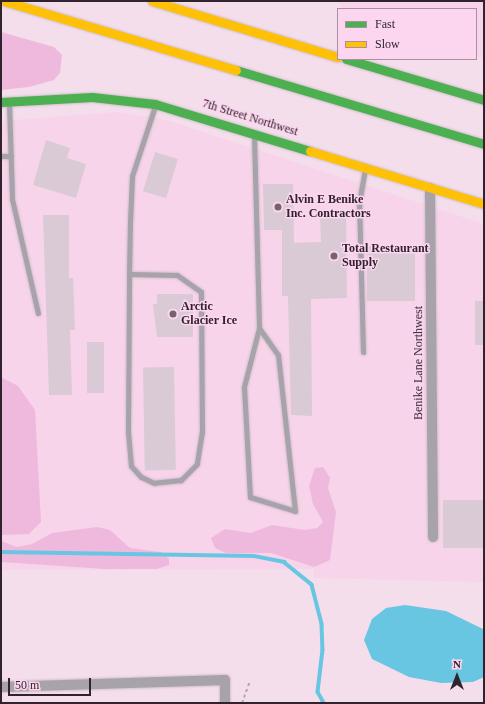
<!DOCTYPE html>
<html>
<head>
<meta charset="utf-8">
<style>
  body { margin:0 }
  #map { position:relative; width:485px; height:704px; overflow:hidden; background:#f4deec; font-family:"Times New Roman",serif }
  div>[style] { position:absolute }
  .built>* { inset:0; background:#f7d4ea }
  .green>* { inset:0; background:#eeb9dd }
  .water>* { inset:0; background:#68c6e2 }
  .stream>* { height:3.5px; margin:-1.75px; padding:0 1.75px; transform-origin:1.75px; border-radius:1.75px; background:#68c6e2 }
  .building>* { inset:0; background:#dacad5; transform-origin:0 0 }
  .path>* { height:2px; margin-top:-1px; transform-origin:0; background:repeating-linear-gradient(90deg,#b3a8b1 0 3px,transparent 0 6px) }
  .roads { filter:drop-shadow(0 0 1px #cfbec9) drop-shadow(0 0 1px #cfbec9) }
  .lane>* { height:5px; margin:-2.5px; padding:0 2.5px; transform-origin:2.5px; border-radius:2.5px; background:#a8a2ab }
  .street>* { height:10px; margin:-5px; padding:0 5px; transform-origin:5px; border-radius:5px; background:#a8a2ab }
  .fast>* { height:9px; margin:-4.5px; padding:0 4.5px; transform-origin:4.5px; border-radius:4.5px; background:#4caf50 }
  .slow>* { height:9px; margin:-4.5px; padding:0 4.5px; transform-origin:4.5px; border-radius:4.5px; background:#ffc107 }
  .dots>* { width:11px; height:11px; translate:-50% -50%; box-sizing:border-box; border:2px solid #fcd6ee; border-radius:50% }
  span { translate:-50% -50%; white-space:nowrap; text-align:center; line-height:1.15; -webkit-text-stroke:3px #fcd6ee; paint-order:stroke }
  .street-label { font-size:12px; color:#31232d }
  .poi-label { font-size:12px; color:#31232d; font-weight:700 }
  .left { translate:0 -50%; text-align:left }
  .frame { position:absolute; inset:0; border:2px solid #31232d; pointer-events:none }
  .legend { position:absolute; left:337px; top:8px; width:140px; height:52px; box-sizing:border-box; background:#fcd6ee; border:1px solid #ab8ea1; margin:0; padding:5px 7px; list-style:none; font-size:12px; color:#31232d }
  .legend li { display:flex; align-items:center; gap:8px; height:20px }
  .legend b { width:20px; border:1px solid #ab8ea1 }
  .north { position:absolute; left:437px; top:656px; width:40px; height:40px; -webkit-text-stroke:3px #fcd6ee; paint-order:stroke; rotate:0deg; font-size:11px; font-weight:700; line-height:16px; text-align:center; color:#31232d }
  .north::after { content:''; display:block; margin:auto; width:14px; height:18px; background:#31232d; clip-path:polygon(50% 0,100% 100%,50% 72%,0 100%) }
  .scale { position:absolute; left:8px; top:678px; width:83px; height:18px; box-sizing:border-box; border:2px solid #31232d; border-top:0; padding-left:5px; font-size:12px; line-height:14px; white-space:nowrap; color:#31232d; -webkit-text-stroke:3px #fcd6ee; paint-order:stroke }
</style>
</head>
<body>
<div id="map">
  <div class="built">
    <div style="clip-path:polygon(338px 1px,484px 1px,484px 58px,476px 56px,476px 9px,343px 9px)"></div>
    <div style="clip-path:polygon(118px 112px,170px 121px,484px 224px,484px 582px,314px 578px,314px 569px,1px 570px,1px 121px)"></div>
  </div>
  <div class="green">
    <div style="clip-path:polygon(1px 32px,54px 47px,62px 55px,60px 73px,54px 80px,29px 87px,1px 90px)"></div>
    <div style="clip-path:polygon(1px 377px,18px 386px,35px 410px,41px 522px,29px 534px,1px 535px)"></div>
    <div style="clip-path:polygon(323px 467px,330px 478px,328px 488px,336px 512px,330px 560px,314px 567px,271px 553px,226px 553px,215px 548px,211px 538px,225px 529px,251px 533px,272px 525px,305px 530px,317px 528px,323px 522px,313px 504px,309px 486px,315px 468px)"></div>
    <div style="clip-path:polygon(97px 527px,110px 530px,130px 548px,161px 552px,169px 559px,169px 565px,157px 569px,105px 569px,1px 562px,1px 541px,17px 547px,32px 544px,52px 533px)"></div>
  </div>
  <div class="water">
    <div style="clip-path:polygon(405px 605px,446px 611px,483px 629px,484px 677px,473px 682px,441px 683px,409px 677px,372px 659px,364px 640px,372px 619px,386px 608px)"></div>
  </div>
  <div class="stream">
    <div style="left:1px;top:552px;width:253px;rotate:0.9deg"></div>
    <div style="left:254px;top:556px;width:31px;rotate:11deg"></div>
    <div style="left:284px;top:562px;width:36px;rotate:39deg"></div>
    <div style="left:312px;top:585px;width:40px;rotate:75.6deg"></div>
    <div style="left:322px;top:624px;width:26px;rotate:88deg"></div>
    <div style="left:323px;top:650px;width:42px;rotate:96.8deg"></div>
    <div style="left:318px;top:692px;width:13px;rotate:61deg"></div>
  </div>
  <div class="building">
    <div style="clip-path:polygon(46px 140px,70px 148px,67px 158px,86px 164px,76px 198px,33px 185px)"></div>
    <div style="left:155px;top:152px;width:24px;height:41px;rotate:17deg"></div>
    <div style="clip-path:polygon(263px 184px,293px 184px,294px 243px,321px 242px,320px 214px,346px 214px,347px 298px,311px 299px,312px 416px,291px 415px,288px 296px,282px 296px,282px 230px,264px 230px)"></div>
    <div style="clip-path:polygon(43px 215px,69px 215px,69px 278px,73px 278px,75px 330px,70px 330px,72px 395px,49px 395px)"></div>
    <div style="left:367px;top:246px;width:48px;height:55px"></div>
    <div style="clip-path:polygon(157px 294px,193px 294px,193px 337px,157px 337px,153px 304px,157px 304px)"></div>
    <div style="left:484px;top:301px;width:44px;height:9px;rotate:90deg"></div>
    <div style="left:87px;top:342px;width:17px;height:51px"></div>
    <div style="left:174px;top:367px;width:103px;height:31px;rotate:89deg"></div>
    <div style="left:443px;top:500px;width:41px;height:48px"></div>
  </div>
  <div class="path">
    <div style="left:242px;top:703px;width:23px;rotate:-70deg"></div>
  </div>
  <div class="roads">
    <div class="lane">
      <div style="left:9px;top:102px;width:97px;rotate:88.2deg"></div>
      <div style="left:12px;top:199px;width:117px;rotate:77.2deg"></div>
      <div style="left:254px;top:135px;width:193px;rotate:88.5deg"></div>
      <div style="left:259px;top:328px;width:61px;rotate:104.3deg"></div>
      <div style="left:244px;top:387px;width:110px;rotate:86.9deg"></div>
      <div style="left:250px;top:497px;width:47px;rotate:17.3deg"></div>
      <div style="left:295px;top:511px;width:157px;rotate:-96.2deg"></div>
      <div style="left:278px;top:355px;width:33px;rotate:-125deg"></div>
      <div style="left:1px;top:156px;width:10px"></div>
      <div style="left:129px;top:274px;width:48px;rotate:1.2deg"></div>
      <div style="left:177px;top:275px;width:29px;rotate:35deg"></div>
      <div style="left:201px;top:292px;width:139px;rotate:89.6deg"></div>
      <div style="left:202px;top:431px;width:33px;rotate:99deg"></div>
      <div style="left:197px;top:464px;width:23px;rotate:135deg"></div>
      <div style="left:181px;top:480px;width:27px;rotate:174deg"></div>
      <div style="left:154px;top:483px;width:14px;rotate:-155deg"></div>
      <div style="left:141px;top:477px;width:15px;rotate:-132deg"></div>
      <div style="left:131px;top:466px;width:35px;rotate:-95deg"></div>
      <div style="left:128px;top:431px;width:157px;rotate:-89.6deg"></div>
      <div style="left:129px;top:274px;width:52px;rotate:-88.9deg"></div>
      <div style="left:130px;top:222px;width:46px;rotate:-87.5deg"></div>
      <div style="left:132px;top:176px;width:74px;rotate:-71.8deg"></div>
      <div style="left:363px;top:352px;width:149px;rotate:-91.5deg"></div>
      <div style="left:359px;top:203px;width:35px;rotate:-80deg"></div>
    </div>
    <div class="street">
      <div style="left:430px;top:188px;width:349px;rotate:89.5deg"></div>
      <div style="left:1px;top:687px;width:224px;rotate:-1.8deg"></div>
      <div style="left:225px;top:680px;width:23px;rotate:90deg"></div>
    </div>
    <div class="fast">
      <div style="left:346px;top:59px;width:144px;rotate:16.5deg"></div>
      <div style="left:236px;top:70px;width:259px;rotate:16.6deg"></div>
      <div style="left:1px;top:102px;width:91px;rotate:-3.1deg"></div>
      <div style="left:92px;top:97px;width:63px;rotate:6.3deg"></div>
      <div style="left:155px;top:104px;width:162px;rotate:16.9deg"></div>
    </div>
    <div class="slow">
      <div style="left:4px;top:1px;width:242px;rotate:16.6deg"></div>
      <div style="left:152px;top:1px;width:194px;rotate:16.8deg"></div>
      <div style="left:310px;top:151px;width:182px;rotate:16.9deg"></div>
    </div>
  </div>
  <div class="dots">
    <div style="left:278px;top:207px;background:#756470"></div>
    <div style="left:334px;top:256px;background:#756470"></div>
    <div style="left:173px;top:314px;background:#756470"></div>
  </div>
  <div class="street-label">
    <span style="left:250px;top:118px;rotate:17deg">7th Street Northwest</span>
    <span style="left:419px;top:363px;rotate:-90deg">Benike Lane Northwest</span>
  </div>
  <div class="poi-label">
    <span class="left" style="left:286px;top:207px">Alvin E Benike<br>Inc. Contractors</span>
    <span class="left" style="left:342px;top:256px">Total Restaurant<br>Supply</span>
    <span class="left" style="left:181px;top:314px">Arctic<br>Glacier Ice</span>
  </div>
  <div class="frame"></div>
  <ul class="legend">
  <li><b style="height:5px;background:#4caf50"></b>Fast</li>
  <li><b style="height:5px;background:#ffc107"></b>Slow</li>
  </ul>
  <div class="north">N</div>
  <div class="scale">50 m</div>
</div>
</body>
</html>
